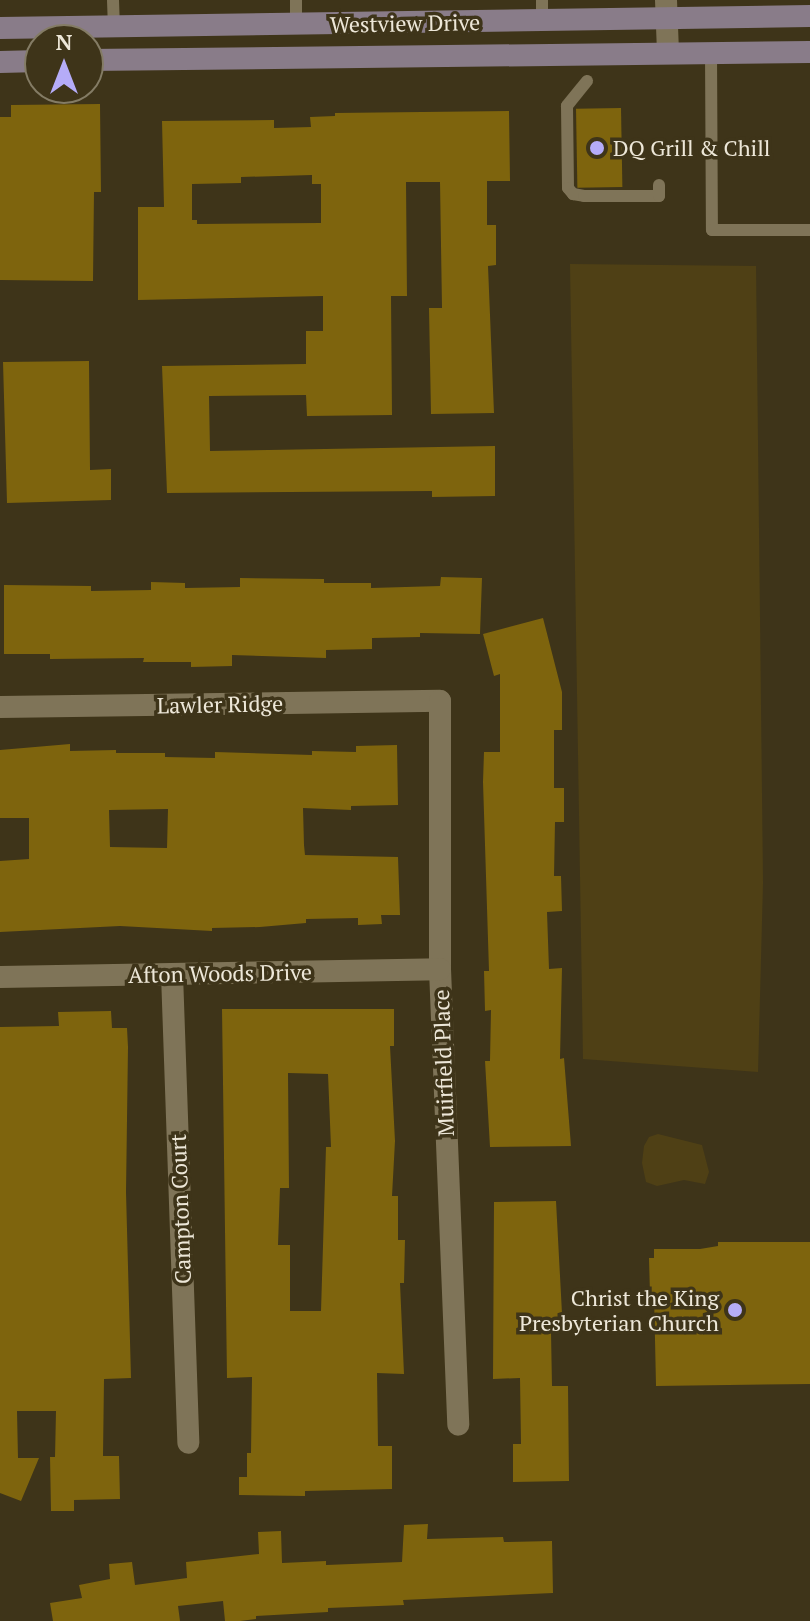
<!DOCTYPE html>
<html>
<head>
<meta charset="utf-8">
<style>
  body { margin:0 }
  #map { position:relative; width:810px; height:1621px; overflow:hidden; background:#3e3419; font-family:"PT Serif",serif }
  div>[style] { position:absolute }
  .green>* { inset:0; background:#4f4015 }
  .building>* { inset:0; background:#7e640d; transform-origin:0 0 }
  .service>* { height:12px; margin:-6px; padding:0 6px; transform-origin:6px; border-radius:6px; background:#7f7458 }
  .minor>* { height:22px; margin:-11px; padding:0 11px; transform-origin:11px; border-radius:11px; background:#7f7458 }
  .secondary>* { height:22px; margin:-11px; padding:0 11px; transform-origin:11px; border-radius:11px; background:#897c89 }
  .dots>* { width:22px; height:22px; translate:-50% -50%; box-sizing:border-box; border:4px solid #3e3419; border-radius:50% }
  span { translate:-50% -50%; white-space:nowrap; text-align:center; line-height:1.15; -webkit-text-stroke:7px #3e3419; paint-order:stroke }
  .street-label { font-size:22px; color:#ede7d8 }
  .poi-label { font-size:22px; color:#ede7d8 }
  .left { translate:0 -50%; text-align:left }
  .right { translate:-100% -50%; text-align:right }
  .north { position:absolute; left:24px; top:24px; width:80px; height:80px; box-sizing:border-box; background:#3e3419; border:2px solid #847c65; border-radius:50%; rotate:0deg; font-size:22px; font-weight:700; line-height:32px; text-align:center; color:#ede7d8 }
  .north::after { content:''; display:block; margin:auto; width:28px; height:36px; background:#b5acf8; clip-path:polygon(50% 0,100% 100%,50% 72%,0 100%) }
</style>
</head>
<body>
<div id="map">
  <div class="green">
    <div style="clip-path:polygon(570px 264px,756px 266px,763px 883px,758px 1072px,583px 1059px)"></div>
    <div style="clip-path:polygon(658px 1134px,702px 1145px,709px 1172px,705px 1184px,684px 1180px,657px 1186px,646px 1182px,642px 1163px,644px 1146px,649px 1137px)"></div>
  </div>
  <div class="building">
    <div style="clip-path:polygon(100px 104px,101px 192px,94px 192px,93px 281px,0 280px,0 117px,11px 117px,11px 105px)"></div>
    <div style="left:621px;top:108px;width:79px;height:45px;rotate:89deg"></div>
    <div style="clip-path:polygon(evenodd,509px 111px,510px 181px,487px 181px,487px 225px,496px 225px,496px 265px,488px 266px,494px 413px,431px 414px,429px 308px,442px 308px,440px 182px,406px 182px,407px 296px,391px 296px,392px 415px,307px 416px,306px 395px,209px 396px,210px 451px,495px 446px,495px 496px,432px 497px,432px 491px,167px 493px,162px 366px,306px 364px,306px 331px,323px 331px,323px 296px,138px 300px,138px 207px,164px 207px,162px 121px,274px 120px,274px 128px,311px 127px,310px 117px,335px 116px,335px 113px,509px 111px,312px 175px,312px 184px,321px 184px,321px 223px,197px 224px,197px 220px,192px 220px,192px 184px,241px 183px,241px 177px,312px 175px)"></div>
    <div style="clip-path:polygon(89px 361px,90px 470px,111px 469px,111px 500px,7px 503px,3px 362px)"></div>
    <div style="clip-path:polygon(441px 577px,482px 578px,480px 634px,420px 633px,420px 637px,372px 638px,372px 649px,326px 650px,326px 658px,232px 655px,232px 666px,191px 667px,191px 662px,143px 662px,144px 658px,50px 659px,50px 654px,4px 654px,4px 585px,91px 586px,91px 591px,151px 590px,151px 582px,185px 583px,185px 588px,240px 587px,240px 578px,324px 579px,324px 583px,371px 583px,371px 588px,440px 586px)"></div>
    <div style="clip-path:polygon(543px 618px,562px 692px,562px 730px,554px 730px,554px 788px,564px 788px,564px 822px,555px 822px,554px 876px,561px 876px,562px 911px,547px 912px,549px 969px,562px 968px,560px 1059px,564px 1058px,571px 1146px,490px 1147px,485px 1061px,490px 1061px,491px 1010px,485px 1011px,484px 971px,489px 971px,483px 782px,484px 752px,500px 752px,500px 674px,494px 676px,483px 634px)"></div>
    <div style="clip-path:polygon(evenodd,70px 744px,70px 751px,116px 750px,116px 753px,165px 753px,165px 757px,215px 758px,215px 752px,312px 755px,312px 751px,356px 752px,356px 746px,397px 745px,398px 805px,351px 806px,351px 810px,303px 808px,304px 845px,305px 855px,398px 857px,400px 915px,381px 915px,382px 924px,358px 925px,358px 918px,306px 919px,306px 923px,260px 927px,212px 928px,212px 931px,120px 926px,0 932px,0 861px,29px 859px,29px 818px,0 818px,0 750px,70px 744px,168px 809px,167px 848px,110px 847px,109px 810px,168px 809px)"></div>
    <div style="clip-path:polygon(evenodd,222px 1009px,394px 1009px,394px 1046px,390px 1046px,395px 1141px,392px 1196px,398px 1196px,398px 1240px,405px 1240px,404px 1283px,400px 1283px,404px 1374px,377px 1373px,378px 1446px,392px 1446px,392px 1489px,305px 1491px,305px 1496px,239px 1495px,239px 1477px,247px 1477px,247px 1453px,251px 1453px,252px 1377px,227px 1378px,222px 1009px,288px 1073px,328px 1074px,331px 1147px,326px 1147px,321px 1311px,290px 1311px,290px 1245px,278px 1245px,280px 1188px,289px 1188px,288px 1073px)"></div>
    <div style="clip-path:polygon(111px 1011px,112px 1028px,127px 1028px,128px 1047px,126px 1192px,131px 1378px,104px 1379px,103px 1456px,119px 1456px,120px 1499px,74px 1500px,74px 1511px,51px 1511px,50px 1457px,55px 1457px,56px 1411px,17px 1411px,18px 1458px,39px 1458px,21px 1501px,0 1493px,0 1027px,59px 1026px,58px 1012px)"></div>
    <div style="clip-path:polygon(556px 1201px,563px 1332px,551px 1332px,552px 1386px,568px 1386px,569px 1481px,513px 1482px,513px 1444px,521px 1444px,520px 1378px,493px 1379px,494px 1202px)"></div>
    <div style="clip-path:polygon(718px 1242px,810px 1242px,810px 1384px,656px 1386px,654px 1294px,650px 1294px,649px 1258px,654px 1258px,654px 1249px,700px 1249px,718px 1246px)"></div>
    <div style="clip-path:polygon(428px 1524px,427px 1539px,503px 1537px,504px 1542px,552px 1541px,553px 1593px,403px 1600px,404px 1605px,328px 1608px,328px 1612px,256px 1616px,256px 1619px,240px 1621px,225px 1621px,223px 1601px,178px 1606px,180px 1621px,53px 1621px,50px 1603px,82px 1598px,79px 1585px,110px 1579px,109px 1564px,132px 1562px,135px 1585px,187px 1578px,186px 1562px,259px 1554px,258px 1532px,281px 1531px,282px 1563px,326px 1561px,326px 1565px,402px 1562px,404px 1525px)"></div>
  </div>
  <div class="service">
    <div style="left:113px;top:0;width:26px;rotate:88deg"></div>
    <div style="left:542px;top:0;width:21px;rotate:90deg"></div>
    <div style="left:296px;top:25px;width:25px;rotate:-90deg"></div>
    <div style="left:711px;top:52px;width:178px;rotate:89.7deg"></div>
    <div style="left:712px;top:230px;width:98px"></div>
    <div style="left:587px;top:81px;width:32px;rotate:129deg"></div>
    <div style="left:567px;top:106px;width:82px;rotate:89.3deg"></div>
    <div style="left:568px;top:188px;width:8px;rotate:50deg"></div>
    <div style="left:573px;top:194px;width:11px;rotate:10deg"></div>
    <div style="left:584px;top:196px;width:75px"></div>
    <div style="left:659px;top:196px;width:11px;rotate:-90deg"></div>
  </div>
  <div class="minor">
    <div style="left:666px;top:0;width:52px;rotate:87.8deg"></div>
    <div style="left:0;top:707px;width:440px;rotate:-0.8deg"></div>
    <div style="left:440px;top:701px;width:268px;rotate:90deg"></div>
    <div style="left:440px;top:969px;width:456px;rotate:87.7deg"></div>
    <div style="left:172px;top:974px;width:469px;rotate:88deg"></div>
    <div style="left:0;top:977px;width:440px;rotate:-1deg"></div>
  </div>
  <div class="secondary">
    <div style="left:0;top:28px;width:810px;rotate:-0.85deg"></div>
    <div style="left:88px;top:60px;width:722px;rotate:-0.63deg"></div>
    <div style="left:0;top:62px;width:40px;rotate:-1.4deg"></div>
  </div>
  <div class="dots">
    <div style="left:597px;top:148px;background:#b5acf8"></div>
    <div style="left:735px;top:1310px;background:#b5acf8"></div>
  </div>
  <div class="street-label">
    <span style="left:405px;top:23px;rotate:-1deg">Westview Drive</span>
    <span style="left:220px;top:704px;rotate:-1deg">Lawler Ridge</span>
    <span style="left:220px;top:973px;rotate:-1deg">Afton Woods Drive</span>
    <span style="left:443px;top:1063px;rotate:-92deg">Muirfield Place</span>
    <span style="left:180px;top:1209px;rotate:-92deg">Campton Court</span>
  </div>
  <div class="poi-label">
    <span class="left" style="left:613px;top:148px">DQ Grill &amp; Chill</span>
    <span class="right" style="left:719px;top:1310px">Christ the King<br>Presbyterian Church</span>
  </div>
  <div class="north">N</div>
</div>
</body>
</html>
